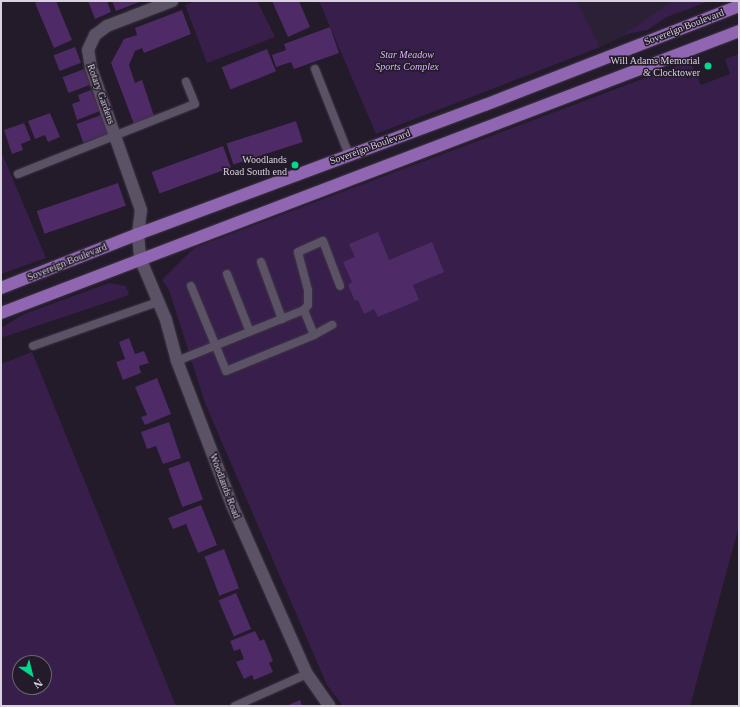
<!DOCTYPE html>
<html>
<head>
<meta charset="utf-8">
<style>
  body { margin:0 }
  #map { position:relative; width:740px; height:707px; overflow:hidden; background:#231a2a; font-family:Georgia,serif }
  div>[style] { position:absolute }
  .built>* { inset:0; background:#2c2036 }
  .green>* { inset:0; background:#381f4b }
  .building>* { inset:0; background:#4e2a67; transform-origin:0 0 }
  .roads { filter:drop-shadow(0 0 1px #3d3644) drop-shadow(0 0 1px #3d3644) }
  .service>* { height:8px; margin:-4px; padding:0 4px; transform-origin:4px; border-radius:4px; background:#5c5265 }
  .minor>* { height:12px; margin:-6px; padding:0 6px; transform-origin:6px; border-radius:6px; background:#5c5265 }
  .tertiary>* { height:12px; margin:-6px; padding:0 6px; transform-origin:6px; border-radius:6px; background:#5c5265 }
  .primary>* { height:12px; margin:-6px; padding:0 6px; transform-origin:6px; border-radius:6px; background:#9065b1 }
  .dots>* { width:11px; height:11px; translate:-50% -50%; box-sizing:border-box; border:2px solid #231a2a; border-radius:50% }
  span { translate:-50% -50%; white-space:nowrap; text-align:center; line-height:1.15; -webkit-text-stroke:3px #231a2a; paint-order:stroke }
  .street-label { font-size:10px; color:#d8d3de }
  .park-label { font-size:10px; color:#dcb3fe; font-style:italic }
  .poi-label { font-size:10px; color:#d8d3de }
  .right { translate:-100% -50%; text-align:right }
  .frame { position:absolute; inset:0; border:2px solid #d8d3de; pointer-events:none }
  .north { position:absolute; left:12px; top:655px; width:40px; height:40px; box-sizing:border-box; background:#231a2a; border:1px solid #6b6472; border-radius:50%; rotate:145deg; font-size:11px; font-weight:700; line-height:16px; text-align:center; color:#d8d3de }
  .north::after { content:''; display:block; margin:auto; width:14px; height:18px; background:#00d98c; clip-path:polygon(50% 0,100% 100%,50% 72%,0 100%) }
</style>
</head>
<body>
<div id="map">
  <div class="built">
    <div style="clip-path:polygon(577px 1px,700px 1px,600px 47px)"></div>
  </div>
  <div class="green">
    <div style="clip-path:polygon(195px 1px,257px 1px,275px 37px,207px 63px,185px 5px)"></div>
    <div style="clip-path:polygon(319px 1px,577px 1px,600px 47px,376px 134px)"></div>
    <div style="clip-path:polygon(673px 1px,709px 1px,667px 17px,647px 30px,623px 35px)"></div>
    <div style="clip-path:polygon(739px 54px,739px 526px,690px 706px,343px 706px,327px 685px,205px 403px,169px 290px,162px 280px,193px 249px,199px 246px,690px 61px,701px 85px,730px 74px,725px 59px)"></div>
    <div style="clip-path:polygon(1px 151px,46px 258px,1px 274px)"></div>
    <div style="clip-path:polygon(109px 283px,126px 286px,129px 295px,1px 338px,1px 328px,24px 314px)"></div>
    <div style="clip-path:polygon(evenodd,32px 352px,37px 364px,176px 706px,1px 706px,1px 364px,32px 352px,20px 663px,44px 663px,44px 687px,20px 687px,20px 663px)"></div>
  </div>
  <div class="building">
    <div style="clip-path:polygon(40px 1px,56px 1px,72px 40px,54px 48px,35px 3px)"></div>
    <div style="clip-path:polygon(88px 1px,107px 1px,111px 12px,95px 19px)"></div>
    <div style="clip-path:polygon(112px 1px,142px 1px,116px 11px)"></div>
    <div style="clip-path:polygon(272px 1px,299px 1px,310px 27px,288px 37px)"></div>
    <div style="clip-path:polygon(182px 10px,191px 34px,144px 53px,142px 48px,135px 51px,129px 65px,135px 83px,142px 80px,154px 116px,134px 124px,111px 63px,124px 39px,137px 35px,135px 28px)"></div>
    <div style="clip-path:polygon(330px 27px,339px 53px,294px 69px,291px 62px,276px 67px,272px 55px,286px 50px,284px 44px)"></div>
    <div style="left:75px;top:47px;width:17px;height:23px;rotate:69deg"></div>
    <div style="left:267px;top:49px;width:24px;height:49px;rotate:68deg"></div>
    <div style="left:84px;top:69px;width:17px;height:23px;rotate:69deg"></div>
    <div style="clip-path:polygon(91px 90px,100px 111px,77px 120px,72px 104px,80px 101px,78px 95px)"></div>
    <div style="clip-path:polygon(50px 113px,60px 137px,48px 142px,45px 135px,35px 139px,28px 121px)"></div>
    <div style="left:101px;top:115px;width:20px;height:26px;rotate:70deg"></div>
    <div style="left:296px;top:121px;width:22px;height:73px;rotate:72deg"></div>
    <div style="clip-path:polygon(24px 123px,31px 140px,21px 144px,23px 150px,12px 154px,4px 130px)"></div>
    <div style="left:223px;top:146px;width:23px;height:76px;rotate:70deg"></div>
    <div style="left:118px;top:183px;width:24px;height:86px;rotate:71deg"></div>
    <div style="clip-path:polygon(378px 232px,389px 260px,432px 242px,444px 272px,413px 285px,419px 300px,378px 317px,374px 309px,364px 314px,358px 300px,355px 301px,348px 285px,352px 282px,343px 262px,355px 257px,349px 244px)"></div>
    <div style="clip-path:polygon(129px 338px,135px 354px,144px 351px,149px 363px,139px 366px,141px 373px,123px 380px,116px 362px,125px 359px,119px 342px)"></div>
    <div style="clip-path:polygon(157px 378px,171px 414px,145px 425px,141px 417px,147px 415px,135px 387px)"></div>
    <div style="clip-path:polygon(169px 422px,181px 458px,163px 464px,156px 446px,147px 449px,141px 432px)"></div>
    <div style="left:189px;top:461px;width:41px;height:22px;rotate:70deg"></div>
    <div style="clip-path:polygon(201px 505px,217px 545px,198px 553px,186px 524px,173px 529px,168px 518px)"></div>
    <div style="left:224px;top:549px;width:42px;height:21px;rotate:69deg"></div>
    <div style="left:236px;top:593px;width:39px;height:19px;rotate:67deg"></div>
    <div style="clip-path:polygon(255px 631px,260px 641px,264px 639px,273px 661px,269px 663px,273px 672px,254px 680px,252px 675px,244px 679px,236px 662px,244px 659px,240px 649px,234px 651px,230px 641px)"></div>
    <div style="clip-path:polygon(300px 700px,302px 706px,286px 706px)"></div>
  </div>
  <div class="roads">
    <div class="service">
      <div style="left:315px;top:69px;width:92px;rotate:68.4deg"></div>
      <div style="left:18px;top:174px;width:190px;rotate:-21.6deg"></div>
      <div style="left:195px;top:104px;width:24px;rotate:-112deg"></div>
      <div style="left:261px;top:262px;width:61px;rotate:69.8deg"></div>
      <div style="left:227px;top:274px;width:62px;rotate:68.4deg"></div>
      <div style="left:191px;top:286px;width:92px;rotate:67.6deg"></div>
      <div style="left:226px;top:371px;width:95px;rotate:-22.2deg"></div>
      <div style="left:314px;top:335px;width:27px;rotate:-112deg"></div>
      <div style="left:314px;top:335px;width:21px;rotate:-29deg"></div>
      <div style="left:33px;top:346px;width:133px;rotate:-19.4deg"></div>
      <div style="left:177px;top:361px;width:137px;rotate:-21.9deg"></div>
      <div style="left:304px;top:310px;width:6px;rotate:-51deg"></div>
      <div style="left:308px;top:305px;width:15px;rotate:-90deg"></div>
      <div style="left:308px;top:290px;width:39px;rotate:-105deg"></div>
      <div style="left:298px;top:252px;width:27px;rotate:-24deg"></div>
      <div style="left:323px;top:241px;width:48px;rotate:69.3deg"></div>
      <div style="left:235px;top:706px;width:79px;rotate:-24deg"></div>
    </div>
    <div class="minor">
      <div style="left:138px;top:234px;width:24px;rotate:-83deg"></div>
      <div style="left:141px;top:210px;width:151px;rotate:-109.4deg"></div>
      <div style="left:91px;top:68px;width:18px;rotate:-99deg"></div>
      <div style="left:88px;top:50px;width:17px;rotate:-65deg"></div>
      <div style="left:95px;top:35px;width:15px;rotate:-37deg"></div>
      <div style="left:107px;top:26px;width:70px;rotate:-21deg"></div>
    </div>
    <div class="tertiary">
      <div style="left:138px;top:234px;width:24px;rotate:85deg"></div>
      <div style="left:140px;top:258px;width:67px;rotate:67.2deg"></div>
      <div style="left:166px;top:320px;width:42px;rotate:75deg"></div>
      <div style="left:177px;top:361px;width:154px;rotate:69.1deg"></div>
      <div style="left:232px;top:505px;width:185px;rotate:66.1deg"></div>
      <div style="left:307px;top:674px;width:39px;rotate:55deg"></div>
    </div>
    <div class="primary">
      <div style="left:1px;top:288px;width:147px;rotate:-21.5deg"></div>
      <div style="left:138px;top:234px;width:370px;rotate:-20.4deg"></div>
      <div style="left:485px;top:105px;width:273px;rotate:-21.3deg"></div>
      <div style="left:1px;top:313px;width:790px;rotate:-20.91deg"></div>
    </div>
  </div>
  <div class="dots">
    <div style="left:708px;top:66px;background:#00d98c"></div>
    <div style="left:295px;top:165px;background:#00d98c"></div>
  </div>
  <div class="street-label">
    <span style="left:684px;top:27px;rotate:-21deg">Sovereign Boulevard</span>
    <span style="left:101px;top:94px;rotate:70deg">Rotary Gardens</span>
    <span style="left:370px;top:147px;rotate:-20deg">Sovereign Boulevard</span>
    <span style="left:67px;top:262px;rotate:-22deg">Sovereign Boulevard</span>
    <span style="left:225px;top:486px;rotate:69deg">Woodlands Road</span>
  </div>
  <div class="park-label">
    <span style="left:407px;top:60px">Star Meadow<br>Sports Complex</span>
  </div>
  <div class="poi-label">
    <span class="right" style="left:700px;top:66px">Will Adams Memorial<br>&amp; Clocktower</span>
    <span class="right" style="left:287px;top:165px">Woodlands<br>Road South end</span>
  </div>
  <div class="frame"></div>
  <div class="north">N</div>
</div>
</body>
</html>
